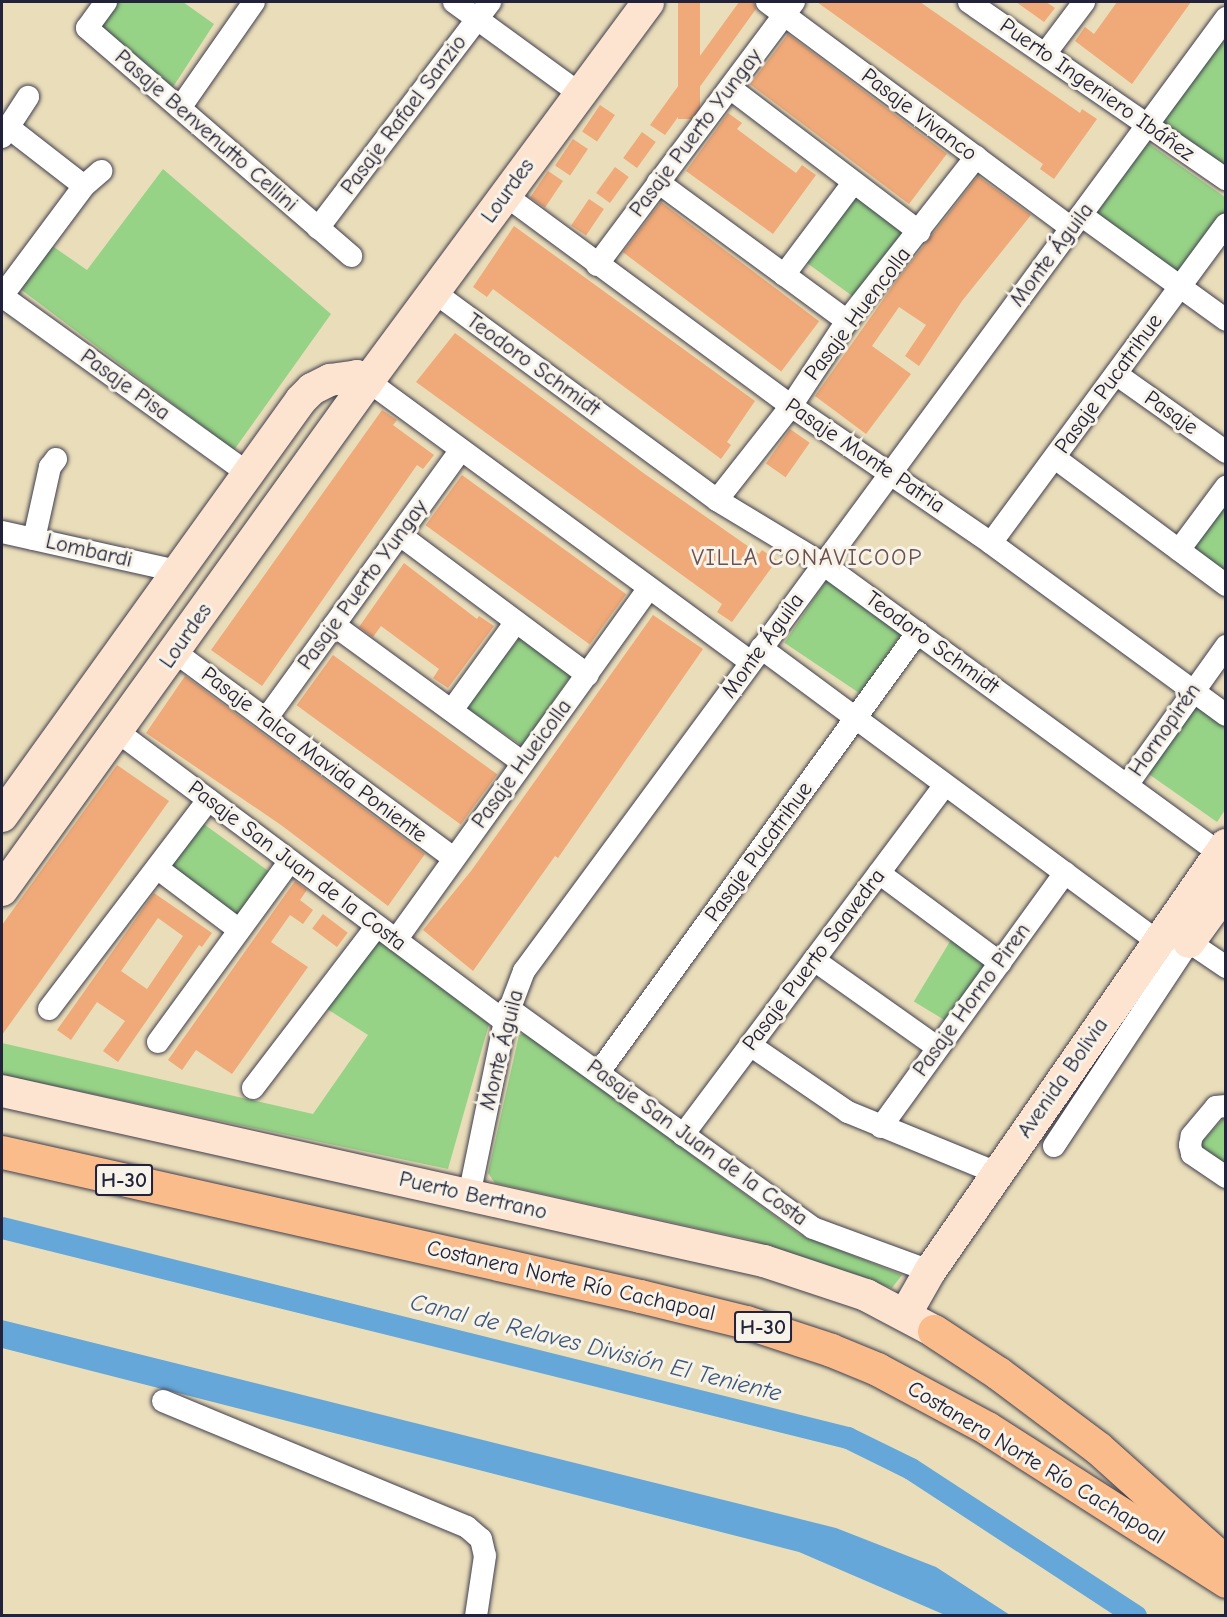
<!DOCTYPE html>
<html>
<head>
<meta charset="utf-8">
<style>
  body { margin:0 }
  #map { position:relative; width:1227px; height:1617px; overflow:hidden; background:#eadeba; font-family:"Comic Neue",sans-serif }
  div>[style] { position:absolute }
  .green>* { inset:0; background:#97d387; transform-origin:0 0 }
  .water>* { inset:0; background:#65a7d9 }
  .canal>* { height:22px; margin:-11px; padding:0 11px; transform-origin:11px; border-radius:11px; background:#65a7d9 }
  .building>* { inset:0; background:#f0a978; transform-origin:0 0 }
  .roads { filter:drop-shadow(0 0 2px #403e4e) drop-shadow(0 0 2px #403e4e) }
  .street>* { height:22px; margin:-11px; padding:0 11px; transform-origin:11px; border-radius:11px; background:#fff }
  .secondary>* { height:32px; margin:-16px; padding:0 16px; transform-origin:16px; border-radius:16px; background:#fde4d0 }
  .primary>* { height:33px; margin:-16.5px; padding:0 16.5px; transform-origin:16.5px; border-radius:16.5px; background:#f9bc8a }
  span { translate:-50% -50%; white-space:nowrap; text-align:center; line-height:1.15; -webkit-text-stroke:6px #f7f3e8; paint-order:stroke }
  .shield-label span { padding:2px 4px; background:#f7f3e8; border:2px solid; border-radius:4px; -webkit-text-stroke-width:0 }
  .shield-label { font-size:21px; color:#22223b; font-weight:700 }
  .street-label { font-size:22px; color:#22223b }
  .neighbourhood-label { font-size:24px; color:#6a5150; letter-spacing:1.5px }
  .water-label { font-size:24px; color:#3d577a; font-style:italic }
  .frame { position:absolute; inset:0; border:3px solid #22223b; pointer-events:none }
</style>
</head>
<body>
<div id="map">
  <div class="green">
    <div style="clip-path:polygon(116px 2px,183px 2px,214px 24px,173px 87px,98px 23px)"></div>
    <div style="clip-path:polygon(1225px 31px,1225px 171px,1159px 125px)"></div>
    <div style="clip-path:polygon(1148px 143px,1225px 197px,1225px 214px,1179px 276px,1095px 215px)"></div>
    <div style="clip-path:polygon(163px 169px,331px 314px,234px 450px,19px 288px,51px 245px,87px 270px)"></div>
    <div style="left:852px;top:193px;width:71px;height:83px;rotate:36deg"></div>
    <div style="clip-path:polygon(1225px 504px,1225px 572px,1193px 546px)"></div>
    <div style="left:828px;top:578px;width:92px;height:78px;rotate:34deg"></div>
    <div style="clip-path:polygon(525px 632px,575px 669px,523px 746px,463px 706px)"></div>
    <div style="clip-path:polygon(1196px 697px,1225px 719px,1225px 810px,1217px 822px,1143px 770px)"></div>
    <div style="left:201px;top:822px;width:87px;height:58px;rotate:36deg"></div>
    <div style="left:955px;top:933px;width:42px;height:80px;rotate:31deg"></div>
    <div style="clip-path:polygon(378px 940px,489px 1024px,448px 1169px,2px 1075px,2px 1043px,313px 1114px,368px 1035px,324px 1007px)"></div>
    <div style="clip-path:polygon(526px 1033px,799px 1234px,902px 1275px,892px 1288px,751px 1240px,495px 1183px,488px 1173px,519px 1035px)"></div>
    <div style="clip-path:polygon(1224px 1118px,1225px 1119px,1225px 1170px,1194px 1150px)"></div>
  </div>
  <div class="water">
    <div style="clip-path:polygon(2px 1320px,836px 1528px,936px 1567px,1010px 1615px,945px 1615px,799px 1552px,2px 1348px)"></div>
  </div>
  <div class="canal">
    <div style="left:2px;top:1228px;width:872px;rotate:13.94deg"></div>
    <div style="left:848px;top:1438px;width:70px;rotate:26.2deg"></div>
    <div style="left:911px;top:1469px;width:269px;rotate:33.2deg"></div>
  </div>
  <div class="building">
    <div style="left:678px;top:2px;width:22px;height:117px"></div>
    <div style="clip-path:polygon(739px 2px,754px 2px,756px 9px,665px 135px,650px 125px)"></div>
    <div style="clip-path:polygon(817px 2px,920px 2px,1080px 113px,1082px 109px,1097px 119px,1054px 179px,1040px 169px,1043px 164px)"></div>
    <div style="clip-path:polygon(1016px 2px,1046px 2px,1055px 8px,1044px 22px)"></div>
    <div style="clip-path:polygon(1117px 2px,1191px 2px,1132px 84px,1075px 41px,1085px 27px,1094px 34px)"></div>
    <div style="left:788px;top:34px;width:199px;height:63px;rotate:37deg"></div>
    <div style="left:600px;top:105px;width:18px;height:32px;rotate:34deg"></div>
    <div style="clip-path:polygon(728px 113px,742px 123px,737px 129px,796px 173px,802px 165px,816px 175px,773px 234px,686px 171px)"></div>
    <div style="left:642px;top:132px;width:17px;height:32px;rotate:36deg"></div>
    <div style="left:573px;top:139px;width:18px;height:32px;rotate:34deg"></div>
    <div style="left:615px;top:167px;width:17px;height:32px;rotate:36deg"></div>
    <div style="left:548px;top:171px;width:18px;height:32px;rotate:34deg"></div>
    <div style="clip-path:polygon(978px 176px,1031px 215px,962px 301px,919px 366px,905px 356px,926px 325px,899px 307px,872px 346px,911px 374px,866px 434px,815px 396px,897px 280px)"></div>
    <div style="left:589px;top:199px;width:18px;height:32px;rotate:34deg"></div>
    <div style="left:661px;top:202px;width:198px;height:63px;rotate:37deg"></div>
    <div style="clip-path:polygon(514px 226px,755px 401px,727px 442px,731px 445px,721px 459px,493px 289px,487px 297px,473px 287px)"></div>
    <div style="clip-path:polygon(455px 333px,642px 472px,759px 554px,762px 550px,777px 560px,732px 622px,717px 612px,722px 604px,416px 382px)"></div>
    <div style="clip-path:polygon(382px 410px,397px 420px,393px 425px,434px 455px,423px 469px,417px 465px,262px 686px,211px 650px)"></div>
    <div style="left:790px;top:429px;width:24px;height:42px;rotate:35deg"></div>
    <div style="left:462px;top:475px;width:203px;height:62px;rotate:36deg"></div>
    <div style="clip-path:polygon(404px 563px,477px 619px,479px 616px,494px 626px,448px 688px,433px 678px,439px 669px,381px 626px,373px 637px,359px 627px)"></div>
    <div style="clip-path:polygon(653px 615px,703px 649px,558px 858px,555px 856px,473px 971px,423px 930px,471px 871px)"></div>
    <div style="left:333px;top:655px;width:203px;height:62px;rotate:36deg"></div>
    <div style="clip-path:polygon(185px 676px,425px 854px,388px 906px,281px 825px,146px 733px)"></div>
    <div style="clip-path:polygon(117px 765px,169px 801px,2px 1035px,2px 925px)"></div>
    <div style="clip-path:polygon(295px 881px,307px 890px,300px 900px,313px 910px,303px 924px,290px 915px,271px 942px,308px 967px,232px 1074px,196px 1050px,182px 1070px,168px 1060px)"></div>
    <div style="clip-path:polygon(evenodd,154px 893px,212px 933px,202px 947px,199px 945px,118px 1062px,103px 1051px,125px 1021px,97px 1002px,71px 1040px,57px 1030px,154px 893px,158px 918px,183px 936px,147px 989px,121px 971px,158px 918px)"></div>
    <div style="left:323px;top:914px;width:31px;height:18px;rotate:37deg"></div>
  </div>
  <div class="roads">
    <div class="street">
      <div style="left:106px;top:2px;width:32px;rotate:126deg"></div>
      <div style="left:87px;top:28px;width:349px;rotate:40.8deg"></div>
      <div style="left:454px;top:2px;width:156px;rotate:36.1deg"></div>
      <div style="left:767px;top:2px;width:379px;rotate:36.6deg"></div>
      <div style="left:969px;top:2px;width:312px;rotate:34.6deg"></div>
      <div style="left:1045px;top:54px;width:65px;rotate:-53.1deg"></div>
      <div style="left:730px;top:88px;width:238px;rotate:37.2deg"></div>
      <div style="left:180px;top:108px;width:129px;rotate:-55.1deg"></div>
      <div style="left:8px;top:127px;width:96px;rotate:37.8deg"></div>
      <div style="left:2px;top:137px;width:48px;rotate:-57deg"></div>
      <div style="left:658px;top:182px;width:235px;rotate:36.3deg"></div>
      <div style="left:505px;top:195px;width:355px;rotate:36.4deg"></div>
      <div style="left:791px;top:406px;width:242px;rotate:34.4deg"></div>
      <div style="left:991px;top:543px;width:291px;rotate:36.2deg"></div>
      <div style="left:1081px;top:215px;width:179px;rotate:35.9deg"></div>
      <div style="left:318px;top:228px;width:284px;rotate:-52.7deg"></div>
      <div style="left:597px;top:265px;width:329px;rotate:-53.2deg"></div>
      <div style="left:784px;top:275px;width:115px;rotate:-53.1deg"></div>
      <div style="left:434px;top:292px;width:351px;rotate:36.3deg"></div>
      <div style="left:717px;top:500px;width:124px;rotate:31.1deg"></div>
      <div style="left:823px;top:564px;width:499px;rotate:36.1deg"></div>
      <div style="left:2px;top:296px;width:304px;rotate:35.8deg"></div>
      <div style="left:2px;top:296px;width:137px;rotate:-53.3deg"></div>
      <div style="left:84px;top:186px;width:23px;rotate:-41deg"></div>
      <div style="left:1116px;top:374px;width:135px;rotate:35.3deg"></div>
      <div style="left:368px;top:381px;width:475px;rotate:36.3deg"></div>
      <div style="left:1055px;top:458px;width:213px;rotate:36.6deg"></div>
      <div style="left:717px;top:500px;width:120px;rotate:-51.8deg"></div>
      <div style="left:791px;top:406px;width:102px;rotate:-56.6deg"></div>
      <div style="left:847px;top:321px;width:209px;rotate:-51.8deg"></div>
      <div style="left:2px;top:532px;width:178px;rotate:12.6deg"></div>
      <div style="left:400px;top:535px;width:234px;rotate:36.7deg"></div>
      <div style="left:34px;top:539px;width:74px;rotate:-77.5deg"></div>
      <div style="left:50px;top:467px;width:10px;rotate:-53deg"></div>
      <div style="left:991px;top:543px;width:396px;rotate:-53.6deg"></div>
      <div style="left:1179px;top:550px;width:79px;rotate:-53.3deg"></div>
      <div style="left:334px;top:625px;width:233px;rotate:36.1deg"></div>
      <div style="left:761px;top:648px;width:494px;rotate:36.5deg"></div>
      <div style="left:175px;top:652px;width:346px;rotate:36.5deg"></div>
      <div style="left:452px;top:710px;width:109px;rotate:-54deg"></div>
      <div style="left:266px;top:719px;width:331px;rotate:-54.1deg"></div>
      <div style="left:118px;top:732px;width:483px;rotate:36.8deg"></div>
      <div style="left:1127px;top:785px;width:171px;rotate:-54.5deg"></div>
      <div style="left:157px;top:868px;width:101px;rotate:37deg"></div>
      <div style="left:879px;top:873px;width:151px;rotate:36.6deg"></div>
      <div style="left:396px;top:940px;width:433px;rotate:-54.3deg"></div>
      <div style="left:814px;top:960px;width:151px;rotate:35.3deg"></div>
      <div style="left:508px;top:1008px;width:376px;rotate:35.8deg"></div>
      <div style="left:813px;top:1228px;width:125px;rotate:20.2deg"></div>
      <div style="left:49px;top:1009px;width:263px;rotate:-52.7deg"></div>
      <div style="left:158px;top:1042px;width:224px;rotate:-53.9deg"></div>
      <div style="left:750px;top:1045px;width:119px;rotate:34.4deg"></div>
      <div style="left:848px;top:1112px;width:161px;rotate:22.3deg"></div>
      <div style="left:599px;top:1072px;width:543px;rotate:-54.06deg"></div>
      <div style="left:253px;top:1088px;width:204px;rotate:-52.6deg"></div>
      <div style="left:1226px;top:1106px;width:10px;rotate:174deg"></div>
      <div style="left:1216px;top:1107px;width:38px;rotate:130deg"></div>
      <div style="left:1192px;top:1136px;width:9px;rotate:103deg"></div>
      <div style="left:1190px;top:1145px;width:9px;rotate:77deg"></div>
      <div style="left:1192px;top:1154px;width:41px;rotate:34.1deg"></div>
      <div style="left:881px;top:1127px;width:314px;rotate:-54.1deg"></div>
      <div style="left:683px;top:1135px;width:437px;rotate:-53.2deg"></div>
      <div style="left:1054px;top:1146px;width:245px;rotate:-56.5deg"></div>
      <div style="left:1189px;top:942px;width:45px;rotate:34deg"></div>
      <div style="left:469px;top:1196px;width:179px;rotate:-78.4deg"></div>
      <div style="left:505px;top:1021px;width:53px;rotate:-69.2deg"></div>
      <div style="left:524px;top:971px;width:1184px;rotate:-53.62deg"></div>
      <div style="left:163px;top:1401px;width:329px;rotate:22.5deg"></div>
      <div style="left:467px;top:1527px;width:18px;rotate:41deg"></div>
      <div style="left:481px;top:1539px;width:17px;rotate:77deg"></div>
      <div style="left:485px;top:1556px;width:61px;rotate:98.5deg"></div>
    </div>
    <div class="secondary">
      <div style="left:2px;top:816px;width:512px;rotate:-54.29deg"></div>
      <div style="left:301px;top:400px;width:16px;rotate:-45deg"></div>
      <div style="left:312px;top:389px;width:20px;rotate:-27deg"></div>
      <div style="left:330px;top:380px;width:27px;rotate:-8deg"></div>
      <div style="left:357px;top:376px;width:12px;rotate:24deg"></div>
      <div style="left:2px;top:890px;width:627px;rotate:-54.28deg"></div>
      <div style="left:368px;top:381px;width:471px;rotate:-53.5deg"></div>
      <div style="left:1189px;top:942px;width:63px;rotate:-54deg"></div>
      <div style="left:2px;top:1091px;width:781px;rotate:12.58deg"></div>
      <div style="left:764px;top:1261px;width:108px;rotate:18.4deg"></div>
      <div style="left:866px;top:1295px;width:77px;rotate:27.9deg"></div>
      <div style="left:906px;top:1313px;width:48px;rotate:-60.3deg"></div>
      <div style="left:930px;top:1271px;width:519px;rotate:-55.21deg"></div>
    </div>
    <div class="primary">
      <div style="left:2px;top:1152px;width:654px;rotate:12.72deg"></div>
      <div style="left:640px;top:1296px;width:109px;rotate:13.8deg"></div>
      <div style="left:746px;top:1322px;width:89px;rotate:18.2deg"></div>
      <div style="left:831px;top:1350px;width:50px;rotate:22.4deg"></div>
      <div style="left:877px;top:1369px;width:125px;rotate:28.2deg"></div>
      <div style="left:987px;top:1428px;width:284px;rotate:32.6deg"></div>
      <div style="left:934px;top:1331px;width:77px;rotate:33.3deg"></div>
      <div style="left:998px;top:1373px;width:125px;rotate:36.9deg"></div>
      <div style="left:1098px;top:1448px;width:169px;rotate:41.9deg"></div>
    </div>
  </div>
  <div class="shield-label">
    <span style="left:124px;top:1180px">H-30</span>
    <span style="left:763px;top:1327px">H-30</span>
  </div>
  <div class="street-label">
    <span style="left:1097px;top:90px;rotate:35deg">Puerto Ingeniero Ibáñez</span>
    <span style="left:404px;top:115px;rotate:-53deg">Pasaje Rafael Sanzio</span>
    <span style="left:919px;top:115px;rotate:37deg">Pasaje Vivanco</span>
    <span style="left:206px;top:131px;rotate:41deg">Pasaje Benvenutto Cellini</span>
    <span style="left:696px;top:133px;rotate:-53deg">Pasaje Puerto Yungay</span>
    <span style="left:508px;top:191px;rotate:-54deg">Lourdes</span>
    <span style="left:1052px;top:255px;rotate:-53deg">Monte Águila</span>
    <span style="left:858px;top:314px;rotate:-53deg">Pasaje Huencolla</span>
    <span style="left:533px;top:365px;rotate:36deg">Teodoro Schmidt</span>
    <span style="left:1109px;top:384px;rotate:-54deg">Pasaje Pucatrihue</span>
    <span style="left:125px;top:385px;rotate:36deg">Pasaje Pisa</span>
    <span style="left:1171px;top:413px;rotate:35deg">Pasaje</span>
    <span style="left:865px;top:456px;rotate:34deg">Pasaje Monte Patria</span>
    <span style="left:89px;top:551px;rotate:13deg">Lombardi</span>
    <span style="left:363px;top:585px;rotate:-54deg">Pasaje Puerto Yungay</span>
    <span style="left:186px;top:636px;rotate:-55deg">Lourdes</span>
    <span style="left:932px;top:643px;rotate:36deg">Teodoro Schmidt</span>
    <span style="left:763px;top:646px;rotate:-54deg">Monte Águila</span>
    <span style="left:1165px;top:730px;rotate:-55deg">Hornopirén</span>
    <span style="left:314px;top:755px;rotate:37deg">Pasaje Talca Mavida Poniente</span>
    <span style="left:522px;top:764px;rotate:-54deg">Pasaje Hueicolla</span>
    <span style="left:759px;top:852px;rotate:-54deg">Pasaje Pucatrihue</span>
    <span style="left:297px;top:866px;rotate:37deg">Pasaje San Juan de la Costa</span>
    <span style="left:814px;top:960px;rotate:-53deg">Pasaje Puerto Saavedra</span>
    <span style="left:972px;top:1000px;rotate:-54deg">Pasaje Horno Piren</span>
    <span style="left:502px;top:1050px;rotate:-76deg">Monte Águila</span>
    <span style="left:1063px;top:1078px;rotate:-55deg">Avenida Bolivia</span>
    <span style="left:697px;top:1143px;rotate:36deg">Pasaje San Juan de la Costa</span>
    <span style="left:473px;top:1196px;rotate:13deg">Puerto Bertrano</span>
    <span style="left:571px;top:1281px;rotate:13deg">Costanera Norte Río Cachapoal</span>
    <span style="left:1036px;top:1463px;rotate:31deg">Costanera Norte Río Cachapoal</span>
  </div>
  <div class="neighbourhood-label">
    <span style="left:807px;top:558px">VILLA CONAVICOOP</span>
  </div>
  <div class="water-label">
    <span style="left:596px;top:1348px;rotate:14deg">Canal de Relaves División El Teniente</span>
  </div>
  <div class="frame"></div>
</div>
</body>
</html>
